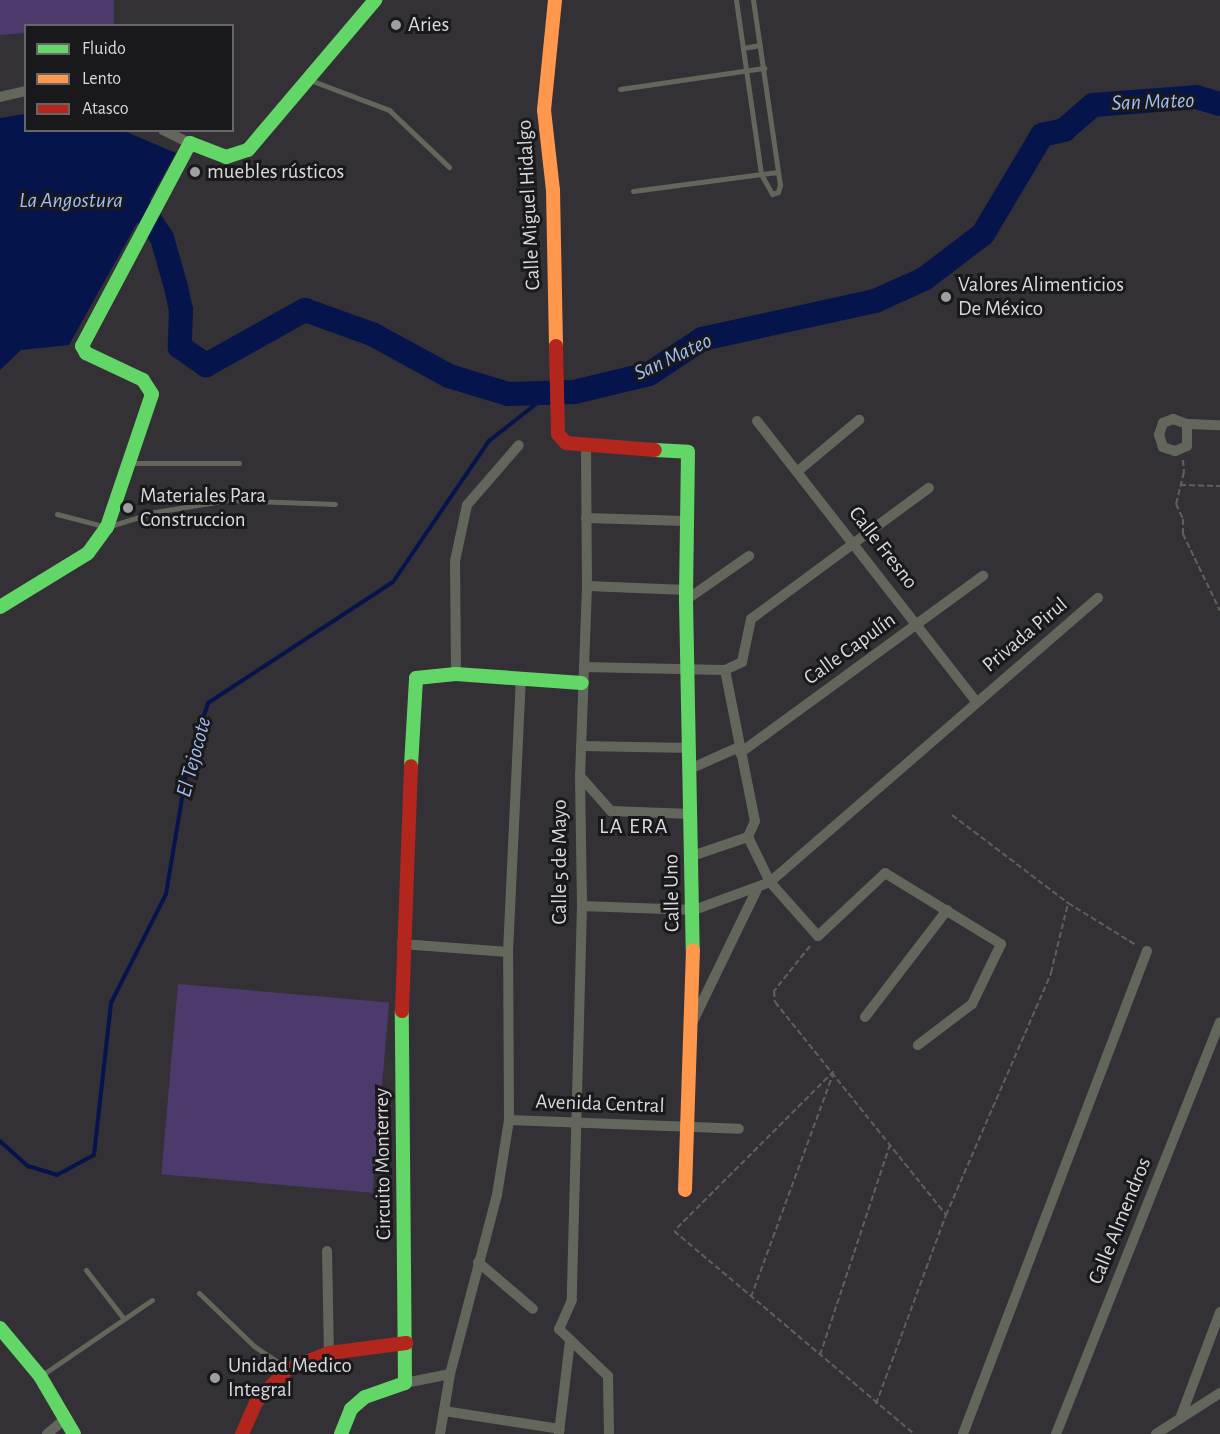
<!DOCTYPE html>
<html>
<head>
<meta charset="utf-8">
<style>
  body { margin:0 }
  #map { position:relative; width:1220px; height:1434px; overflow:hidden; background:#333136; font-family:"Alegreya Sans",sans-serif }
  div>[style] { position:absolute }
  .green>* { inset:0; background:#4d3a6c; transform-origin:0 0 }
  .water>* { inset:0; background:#05144b }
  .stream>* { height:4px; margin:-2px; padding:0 2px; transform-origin:2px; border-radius:2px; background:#05144b }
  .river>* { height:24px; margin:-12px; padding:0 12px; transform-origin:12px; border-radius:12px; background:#05144b }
  .path>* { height:2px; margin-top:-1px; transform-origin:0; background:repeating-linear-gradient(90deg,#5e6158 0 6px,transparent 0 9px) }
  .lane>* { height:5px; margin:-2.5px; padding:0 2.5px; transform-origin:2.5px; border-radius:2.5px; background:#63675b }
  .street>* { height:10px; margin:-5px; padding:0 5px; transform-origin:5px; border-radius:5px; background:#63675b }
  .fast>* { height:14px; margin:-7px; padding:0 7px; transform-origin:7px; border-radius:7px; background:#63d668 }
  .slow>* { height:14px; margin:-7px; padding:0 7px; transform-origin:7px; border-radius:7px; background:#ff974d }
  .jam>* { height:14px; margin:-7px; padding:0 7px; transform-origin:7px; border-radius:7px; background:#b3261e }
  .dots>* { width:16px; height:16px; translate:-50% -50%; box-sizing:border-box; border:3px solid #19181b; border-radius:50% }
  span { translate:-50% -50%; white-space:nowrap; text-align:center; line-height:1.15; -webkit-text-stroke:6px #19181b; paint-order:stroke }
  .poi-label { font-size:21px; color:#d9d8dc }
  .left { translate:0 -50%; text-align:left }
  .street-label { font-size:21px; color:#d9d8dc }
  .water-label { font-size:22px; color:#a1bef6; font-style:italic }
  .neighbourhood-label { font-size:22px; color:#dbd8e2; letter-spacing:1.5px }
  .legend { position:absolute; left:24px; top:24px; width:210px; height:108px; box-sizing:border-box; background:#19181b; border:2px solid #666568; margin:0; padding:8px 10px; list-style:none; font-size:18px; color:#d9d8dc }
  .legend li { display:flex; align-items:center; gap:12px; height:30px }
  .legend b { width:30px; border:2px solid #666568 }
</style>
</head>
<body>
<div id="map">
  <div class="green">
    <div style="clip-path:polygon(0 0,114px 0,114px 24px,26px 26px,25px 33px,0 35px)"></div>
    <div style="left:178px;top:984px;width:212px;height:191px;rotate:5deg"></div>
  </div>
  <div class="water">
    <div style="clip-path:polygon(25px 114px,26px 130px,124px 131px,176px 153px,69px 345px,21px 350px,0 370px,0 118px)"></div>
  </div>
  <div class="stream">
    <div style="left:0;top:1141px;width:38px;rotate:42deg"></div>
    <div style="left:28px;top:1166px;width:30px;rotate:17deg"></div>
    <div style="left:57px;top:1175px;width:42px;rotate:-28.4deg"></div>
    <div style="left:94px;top:1155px;width:153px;rotate:-83.6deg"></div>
    <div style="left:111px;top:1003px;width:122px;rotate:-63.2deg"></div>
    <div style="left:166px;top:894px;width:128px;rotate:-80.5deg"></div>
    <div style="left:187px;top:768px;width:68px;rotate:-72.1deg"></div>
    <div style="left:208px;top:703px;width:221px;rotate:-33.2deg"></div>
    <div style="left:393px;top:582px;width:171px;rotate:-55.8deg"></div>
    <div style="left:489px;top:441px;width:78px;rotate:-38.2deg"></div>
  </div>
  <div class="river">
    <div style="left:145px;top:212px;width:31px;rotate:57deg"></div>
    <div style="left:162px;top:238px;width:51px;rotate:74.1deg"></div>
    <div style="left:176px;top:287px;width:24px;rotate:78deg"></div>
    <div style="left:181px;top:310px;width:37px;rotate:92deg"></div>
    <div style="left:180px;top:347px;width:32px;rotate:35deg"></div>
    <div style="left:206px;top:365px;width:113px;rotate:-29.1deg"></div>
    <div style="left:305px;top:310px;width:71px;rotate:19.7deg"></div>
    <div style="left:372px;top:334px;width:88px;rotate:28.6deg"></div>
    <div style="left:449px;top:376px;width:62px;rotate:17deg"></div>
    <div style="left:508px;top:394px;width:66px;rotate:-1.7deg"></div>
    <div style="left:574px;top:392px;width:77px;rotate:-13.5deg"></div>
    <div style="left:649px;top:374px;width:64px;rotate:-33.4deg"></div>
    <div style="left:702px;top:339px;width:177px;rotate:-12.4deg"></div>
    <div style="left:875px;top:301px;width:54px;rotate:-24.2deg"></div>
    <div style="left:924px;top:279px;width:74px;rotate:-37.3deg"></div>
    <div style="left:983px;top:234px;width:115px;rotate:-59.2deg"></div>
    <div style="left:1042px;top:135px;width:23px;rotate:-13deg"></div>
    <div style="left:1064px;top:130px;width:38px;rotate:-41deg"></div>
    <div style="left:1093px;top:105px;width:103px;rotate:-4.4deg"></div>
    <div style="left:1196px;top:97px;width:25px;rotate:16deg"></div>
  </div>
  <div class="path">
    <div style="left:1183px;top:460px;width:12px;rotate:85deg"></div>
    <div style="left:1184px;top:472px;width:33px;rotate:104deg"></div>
    <div style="left:1176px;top:504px;width:17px;rotate:65deg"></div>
    <div style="left:1183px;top:519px;width:15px;rotate:90deg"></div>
    <div style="left:1183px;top:534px;width:85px;rotate:64.3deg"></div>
    <div style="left:1180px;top:485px;width:40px;rotate:1.4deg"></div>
    <div style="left:952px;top:815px;width:146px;rotate:37.2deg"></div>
    <div style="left:1068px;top:903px;width:80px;rotate:31.7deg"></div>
    <div style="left:810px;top:946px;width:58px;rotate:128.7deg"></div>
    <div style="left:774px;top:991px;width:11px;rotate:85deg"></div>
    <div style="left:775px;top:1002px;width:273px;rotate:51.2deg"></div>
    <div style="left:834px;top:1071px;width:226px;rotate:135deg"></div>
    <div style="left:674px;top:1231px;width:314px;rotate:40.2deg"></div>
    <div style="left:751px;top:1297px;width:238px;rotate:-69.8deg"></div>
    <div style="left:820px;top:1355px;width:222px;rotate:-71.6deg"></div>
    <div style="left:876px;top:1404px;width:202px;rotate:-69.7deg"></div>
    <div style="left:946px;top:1215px;width:264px;rotate:-66.5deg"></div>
    <div style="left:1051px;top:973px;width:72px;rotate:-76.3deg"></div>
  </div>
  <div class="lane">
    <div style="left:736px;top:0;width:176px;rotate:81.8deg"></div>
    <div style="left:761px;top:174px;width:23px;rotate:61deg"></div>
    <div style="left:772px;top:194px;width:6px;rotate:-18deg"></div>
    <div style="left:778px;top:192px;width:7px;rotate:-74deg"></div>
    <div style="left:780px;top:185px;width:187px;rotate:-98.3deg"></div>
    <div style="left:743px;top:48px;width:17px;rotate:-10deg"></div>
    <div style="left:310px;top:80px;width:85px;rotate:20.8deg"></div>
    <div style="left:389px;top:110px;width:83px;rotate:43.5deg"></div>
    <div style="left:620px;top:89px;width:146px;rotate:-8.3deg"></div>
    <div style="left:633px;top:191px;width:146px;rotate:-7.5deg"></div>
    <div style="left:132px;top:463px;width:107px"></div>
    <div style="left:57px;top:514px;width:52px;rotate:14.6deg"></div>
    <div style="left:107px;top:527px;width:50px;rotate:-17.4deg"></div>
    <div style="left:155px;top:512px;width:74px;rotate:-9.3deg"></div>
    <div style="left:228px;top:500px;width:107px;rotate:2.1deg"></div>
    <div style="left:86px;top:1270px;width:62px;rotate:52.2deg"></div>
    <div style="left:199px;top:1293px;width:76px;rotate:43.9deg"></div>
    <div style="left:254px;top:1346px;width:40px;rotate:34deg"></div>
    <div style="left:42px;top:1375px;width:133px;rotate:-34.3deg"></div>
  </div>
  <div class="street">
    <div style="left:0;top:97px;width:27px;rotate:-13deg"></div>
    <div style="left:163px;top:130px;width:30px;rotate:26deg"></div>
    <div style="left:757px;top:421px;width:355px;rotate:52deg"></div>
    <div style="left:1187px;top:424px;width:22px;rotate:90deg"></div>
    <div style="left:1187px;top:446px;width:13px;rotate:157deg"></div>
    <div style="left:1175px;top:451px;width:13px;rotate:-162deg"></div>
    <div style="left:1163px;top:447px;width:13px;rotate:-108deg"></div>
    <div style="left:1159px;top:435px;width:13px;rotate:-72deg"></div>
    <div style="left:1163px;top:423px;width:11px;rotate:-22deg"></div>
    <div style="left:1173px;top:419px;width:15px;rotate:20deg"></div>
    <div style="left:1187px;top:424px;width:33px;rotate:2deg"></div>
    <div style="left:586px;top:446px;width:140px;rotate:89.6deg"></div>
    <div style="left:587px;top:586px;width:190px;rotate:92.1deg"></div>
    <div style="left:580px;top:776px;width:130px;rotate:89.1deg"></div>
    <div style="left:582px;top:906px;width:394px;rotate:91.5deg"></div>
    <div style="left:572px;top:1300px;width:32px;rotate:114deg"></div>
    <div style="left:559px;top:1329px;width:68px;rotate:43.8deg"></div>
    <div style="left:608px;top:1376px;width:58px;rotate:89deg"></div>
    <div style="left:798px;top:471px;width:80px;rotate:-39.9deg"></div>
    <div style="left:586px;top:518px;width:100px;rotate:1.7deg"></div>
    <div style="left:587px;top:586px;width:100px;rotate:2.3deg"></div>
    <div style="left:686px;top:600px;width:77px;rotate:-34.9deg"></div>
    <div style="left:584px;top:667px;width:141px;rotate:1.2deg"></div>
    <div style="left:725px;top:670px;width:19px;rotate:-25deg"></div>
    <div style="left:742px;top:662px;width:44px;rotate:-78.2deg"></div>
    <div style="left:751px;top:619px;width:221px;rotate:-36.4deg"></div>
    <div style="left:725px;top:670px;width:154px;rotate:78.8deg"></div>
    <div style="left:755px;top:821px;width:17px;rotate:114deg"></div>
    <div style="left:456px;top:674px;width:113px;rotate:-90.5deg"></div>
    <div style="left:455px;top:561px;width:57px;rotate:-77.9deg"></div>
    <div style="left:467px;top:505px;width:79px;rotate:-49.1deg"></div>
    <div style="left:581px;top:746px;width:109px;rotate:1.1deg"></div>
    <div style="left:740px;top:753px;width:301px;rotate:-36.1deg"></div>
    <div style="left:690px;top:769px;width:54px;rotate:-24.2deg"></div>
    <div style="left:580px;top:776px;width:47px;rotate:48.5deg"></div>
    <div style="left:611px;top:811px;width:81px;rotate:2.1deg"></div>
    <div style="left:748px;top:837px;width:50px;rotate:63.9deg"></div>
    <div style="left:770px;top:882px;width:72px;rotate:48.4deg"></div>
    <div style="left:818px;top:936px;width:92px;rotate:-43.2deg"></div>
    <div style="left:885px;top:873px;width:136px;rotate:31.5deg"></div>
    <div style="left:1001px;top:944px;width:67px;rotate:115.8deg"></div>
    <div style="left:972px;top:1004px;width:68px;rotate:142.8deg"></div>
    <div style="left:692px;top:856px;width:59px;rotate:-18.7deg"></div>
    <div style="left:582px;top:906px;width:112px;rotate:2deg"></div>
    <div style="left:694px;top:910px;width:81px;rotate:-20.2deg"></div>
    <div style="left:770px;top:882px;width:434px;rotate:-40.9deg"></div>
    <div style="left:402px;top:944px;width:106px;rotate:4.3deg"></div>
    <div style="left:865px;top:1017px;width:135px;rotate:-52.5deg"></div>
    <div style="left:693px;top:1021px;width:147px;rotate:-64.1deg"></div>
    <div style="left:509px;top:1120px;width:230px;rotate:2.2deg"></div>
    <div style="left:327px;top:1251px;width:102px;rotate:88.9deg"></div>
    <div style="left:478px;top:1262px;width:72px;rotate:40.5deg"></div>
    <div style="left:405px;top:1383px;width:46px;rotate:-11.3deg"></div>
    <div style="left:444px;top:1411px;width:117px;rotate:8.8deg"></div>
    <div style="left:1181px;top:1416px;width:111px;rotate:-69.4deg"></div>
    <div style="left:559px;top:1433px;width:93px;rotate:-83.2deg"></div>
    <div style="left:47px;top:1434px;width:23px;rotate:-40deg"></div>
    <div style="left:440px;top:1434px;width:61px;rotate:-80.5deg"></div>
    <div style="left:450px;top:1374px;width:185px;rotate:-75.3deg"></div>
    <div style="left:497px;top:1195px;width:76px;rotate:-80.9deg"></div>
    <div style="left:509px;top:1120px;width:168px;rotate:-90.3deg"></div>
    <div style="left:508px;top:952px;width:272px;rotate:-87.3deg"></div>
    <div style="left:963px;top:1434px;width:517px;rotate:-69.15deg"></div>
    <div style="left:1056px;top:1434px;width:443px;rotate:-68.3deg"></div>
    <div style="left:1156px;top:1434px;width:76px;rotate:-32.6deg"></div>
  </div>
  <div class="fast">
    <div style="left:655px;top:450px;width:33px;rotate:3deg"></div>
    <div style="left:688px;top:452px;width:148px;rotate:90.8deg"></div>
    <div style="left:686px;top:600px;width:350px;rotate:88.9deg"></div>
    <div style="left:0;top:607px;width:103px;rotate:-31.5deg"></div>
    <div style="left:88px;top:553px;width:32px;rotate:-54deg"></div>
    <div style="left:107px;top:527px;width:140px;rotate:-71.3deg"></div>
    <div style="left:152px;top:394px;width:17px;rotate:-123deg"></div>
    <div style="left:143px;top:380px;width:63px;rotate:-154.7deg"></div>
    <div style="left:86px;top:353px;width:8px;rotate:-120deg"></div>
    <div style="left:82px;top:346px;width:230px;rotate:-62deg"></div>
    <div style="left:190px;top:143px;width:39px;rotate:21deg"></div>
    <div style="left:226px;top:157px;width:23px;rotate:-18deg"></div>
    <div style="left:248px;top:150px;width:197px;rotate:-49.7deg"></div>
    <div style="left:411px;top:766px;width:88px;rotate:-86.7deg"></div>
    <div style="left:416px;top:678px;width:40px;rotate:-5.7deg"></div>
    <div style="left:456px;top:674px;width:126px;rotate:4.1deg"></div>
    <div style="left:0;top:1328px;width:62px;rotate:50.2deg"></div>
    <div style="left:40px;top:1376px;width:67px;rotate:59.6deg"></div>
    <div style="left:341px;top:1434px;width:27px;rotate:-68deg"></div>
    <div style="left:351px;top:1409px;width:18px;rotate:-41deg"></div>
    <div style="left:365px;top:1397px;width:42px;rotate:-19.3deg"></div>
    <div style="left:405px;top:1383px;width:372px;rotate:-90.5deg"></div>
  </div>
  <div class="slow">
    <div style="left:555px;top:0;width:111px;rotate:95.7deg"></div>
    <div style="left:544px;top:110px;width:81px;rotate:83.6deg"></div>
    <div style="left:553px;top:190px;width:156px;rotate:88.9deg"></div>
    <div style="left:685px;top:1190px;width:240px;rotate:-88.1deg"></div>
  </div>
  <div class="jam">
    <div style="left:556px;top:346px;width:88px;rotate:88.7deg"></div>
    <div style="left:558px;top:434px;width:12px;rotate:48deg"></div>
    <div style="left:566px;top:443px;width:89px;rotate:4.5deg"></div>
    <div style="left:402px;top:1011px;width:245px;rotate:-87.9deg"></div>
    <div style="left:242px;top:1434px;width:35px;rotate:-66deg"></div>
    <div style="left:256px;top:1402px;width:46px;rotate:-45.9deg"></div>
    <div style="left:288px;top:1369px;width:44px;rotate:-21.3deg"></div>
    <div style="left:329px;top:1353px;width:78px;rotate:-7.4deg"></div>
  </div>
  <div class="dots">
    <div style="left:396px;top:25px;background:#9f9ea2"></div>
    <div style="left:195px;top:172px;background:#9f9ea2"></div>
    <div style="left:946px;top:297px;background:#9f9ea2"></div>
    <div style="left:128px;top:508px;background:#9f9ea2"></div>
    <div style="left:215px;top:1378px;background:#9f9ea2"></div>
  </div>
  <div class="poi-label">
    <span class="left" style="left:408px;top:25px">Aries</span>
    <span class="left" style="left:207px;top:172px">muebles rústicos</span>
    <span class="left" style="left:958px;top:297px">Valores Alimenticios<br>De México</span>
    <span class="left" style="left:140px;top:508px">Materiales Para<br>Construccion</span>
    <span class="left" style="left:228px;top:1378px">Unidad Medico<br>Integral</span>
  </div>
  <div class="street-label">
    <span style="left:529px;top:205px;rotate:-93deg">Calle Miguel Hidalgo</span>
    <span style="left:883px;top:548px;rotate:52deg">Calle Fresno</span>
    <span style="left:1025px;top:635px;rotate:-40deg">Privada Pirul</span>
    <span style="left:850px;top:649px;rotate:-36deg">Calle Capulín</span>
    <span style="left:560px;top:862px;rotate:-90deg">Calle 5 de Mayo</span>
    <span style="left:672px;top:893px;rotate:-91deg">Calle Uno</span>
    <span style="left:600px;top:1104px;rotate:2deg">Avenida Central</span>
    <span style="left:383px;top:1164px;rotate:-91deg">Circuito Monterrey</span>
    <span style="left:1120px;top:1221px;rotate:-68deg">Calle Almendros</span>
  </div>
  <div class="water-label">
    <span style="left:1153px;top:102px;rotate:-2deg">San Mateo</span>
    <span style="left:71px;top:201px">La Angostura</span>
    <span style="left:673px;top:357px;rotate:-25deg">San Mateo</span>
    <span style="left:194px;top:757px;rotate:-75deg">El Tejocote</span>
  </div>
  <div class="neighbourhood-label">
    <span style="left:634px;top:827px">LA ERA</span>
  </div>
  <ul class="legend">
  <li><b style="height:8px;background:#63d668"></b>Fluido</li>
  <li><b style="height:8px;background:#ff974d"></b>Lento</li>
  <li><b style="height:8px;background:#b3261e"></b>Atasco</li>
  </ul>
</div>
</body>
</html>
